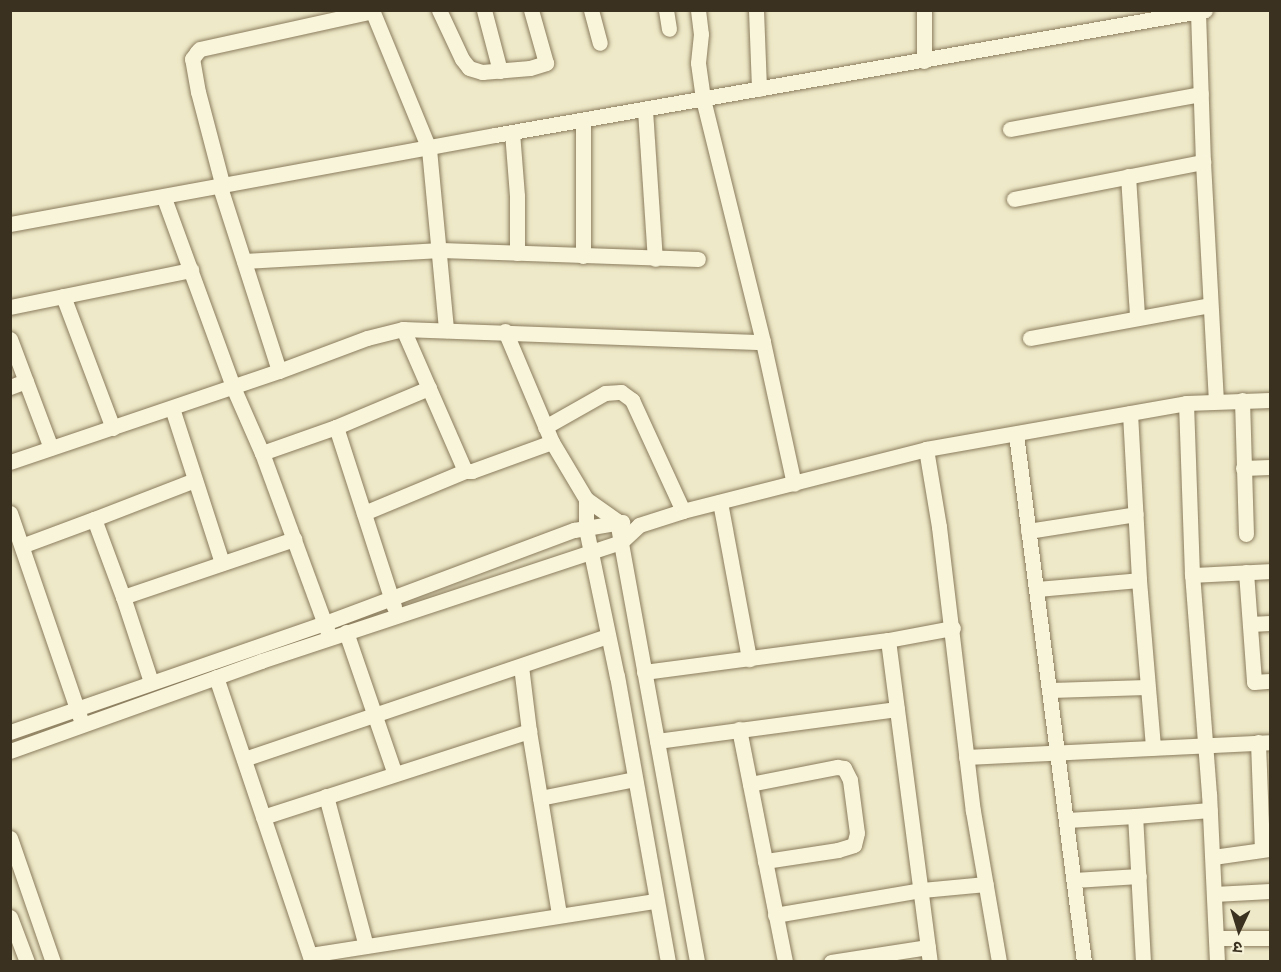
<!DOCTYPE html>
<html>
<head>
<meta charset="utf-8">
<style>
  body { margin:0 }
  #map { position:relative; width:1281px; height:972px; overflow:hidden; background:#eee9c8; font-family:"Libre Baskerville","Noto Sans Devanagari",serif }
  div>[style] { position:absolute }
  .roads { filter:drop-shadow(0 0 2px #8a7c5d) drop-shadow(0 0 2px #8a7c5d) }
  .minor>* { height:15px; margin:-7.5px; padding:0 7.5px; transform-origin:7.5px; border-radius:7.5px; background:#f9f5db }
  span { translate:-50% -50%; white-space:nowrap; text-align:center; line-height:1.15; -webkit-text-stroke:4.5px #f6f2d7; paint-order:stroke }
  .frame { position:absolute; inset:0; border:12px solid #3b3120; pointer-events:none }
  .north { position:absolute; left:1209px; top:900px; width:60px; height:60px; -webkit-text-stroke:4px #f6f2d7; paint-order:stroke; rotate:184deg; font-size:16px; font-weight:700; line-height:24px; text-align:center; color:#3b3120 }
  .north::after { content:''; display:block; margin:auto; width:21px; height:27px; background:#3b3120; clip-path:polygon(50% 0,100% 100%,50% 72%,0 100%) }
</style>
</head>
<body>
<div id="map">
  <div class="roads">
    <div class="minor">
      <div style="left:372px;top:10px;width:150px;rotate:67.7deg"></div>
      <div style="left:429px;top:149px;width:182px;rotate:84.6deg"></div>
      <div style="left:439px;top:10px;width:54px;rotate:64.9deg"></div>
      <div style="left:462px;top:59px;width:11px;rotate:52deg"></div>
      <div style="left:469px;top:68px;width:14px;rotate:17deg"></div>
      <div style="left:482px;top:72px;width:48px;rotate:-4.8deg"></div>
      <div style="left:530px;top:68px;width:17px;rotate:-17deg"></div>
      <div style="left:546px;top:63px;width:55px;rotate:-105.8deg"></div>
      <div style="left:484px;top:10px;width:63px;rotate:75.3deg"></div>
      <div style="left:591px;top:10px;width:34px;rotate:75deg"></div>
      <div style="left:666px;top:10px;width:19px;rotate:81deg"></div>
      <div style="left:698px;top:10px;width:24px;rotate:83deg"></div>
      <div style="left:701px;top:34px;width:29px;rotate:96deg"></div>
      <div style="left:698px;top:63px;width:36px;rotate:82deg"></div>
      <div style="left:703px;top:99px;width:250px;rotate:76.1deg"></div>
      <div style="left:763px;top:342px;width:145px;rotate:77.7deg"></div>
      <div style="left:756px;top:10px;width:79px;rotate:87.8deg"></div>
      <div style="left:1198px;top:12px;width:150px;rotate:88.1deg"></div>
      <div style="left:1203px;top:162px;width:239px;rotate:86.9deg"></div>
      <div style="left:924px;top:61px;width:51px;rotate:-90deg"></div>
      <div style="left:645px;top:110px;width:149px;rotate:86.2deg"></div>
      <div style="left:1010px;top:129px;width:194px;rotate:-10.4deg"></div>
      <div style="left:512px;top:132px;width:64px;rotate:85.5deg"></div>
      <div style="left:517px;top:196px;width:57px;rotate:90deg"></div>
      <div style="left:1128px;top:176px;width:141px;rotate:86.3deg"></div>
      <div style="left:220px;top:187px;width:193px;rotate:72.2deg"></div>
      <div style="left:223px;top:187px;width:98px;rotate:-104.7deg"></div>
      <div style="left:198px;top:92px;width:34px;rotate:-100deg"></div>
      <div style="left:192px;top:59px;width:9px;rotate:-54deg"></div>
      <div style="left:197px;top:52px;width:4px;rotate:-45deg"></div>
      <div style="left:200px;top:49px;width:177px;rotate:-12.4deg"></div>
      <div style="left:164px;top:198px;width:201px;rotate:69.9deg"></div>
      <div style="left:233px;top:387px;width:72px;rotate:66.3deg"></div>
      <div style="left:262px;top:453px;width:191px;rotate:69.8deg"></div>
      <div style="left:1014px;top:199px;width:193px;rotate:-11.1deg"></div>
      <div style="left:10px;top:224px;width:493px;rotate:-10.4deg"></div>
      <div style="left:495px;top:135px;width:721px;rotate:-9.98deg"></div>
      <div style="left:583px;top:256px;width:136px;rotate:-90deg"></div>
      <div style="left:244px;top:261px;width:197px;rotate:-3.2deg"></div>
      <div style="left:441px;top:250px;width:257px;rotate:2deg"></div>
      <div style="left:63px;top:296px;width:141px;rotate:69.3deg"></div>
      <div style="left:10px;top:307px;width:185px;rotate:-11.6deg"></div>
      <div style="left:403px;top:329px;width:155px;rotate:66.4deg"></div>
      <div style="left:465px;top:471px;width:7px"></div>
      <div style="left:472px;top:471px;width:85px;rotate:-19.9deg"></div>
      <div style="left:505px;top:331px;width:121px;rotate:67.1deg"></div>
      <div style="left:552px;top:442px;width:66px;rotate:59.2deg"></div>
      <div style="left:1030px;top:338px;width:182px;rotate:-10.4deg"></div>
      <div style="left:10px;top:339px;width:116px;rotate:69.4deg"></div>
      <div style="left:10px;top:387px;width:17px;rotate:-21deg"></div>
      <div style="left:1242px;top:400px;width:134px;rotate:88.3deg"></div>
      <div style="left:1186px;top:403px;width:172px;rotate:88deg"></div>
      <div style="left:172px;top:408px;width:163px;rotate:72.1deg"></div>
      <div style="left:1130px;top:413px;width:167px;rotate:86.9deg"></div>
      <div style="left:1139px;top:580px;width:168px;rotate:85.2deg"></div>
      <div style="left:336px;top:427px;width:189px;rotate:72.1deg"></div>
      <div style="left:545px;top:427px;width:69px;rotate:-29.5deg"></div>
      <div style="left:605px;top:393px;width:16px;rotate:-4deg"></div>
      <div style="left:621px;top:392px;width:14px;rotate:36deg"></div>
      <div style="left:632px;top:400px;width:122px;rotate:65.3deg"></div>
      <div style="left:1016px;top:434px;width:532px;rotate:82.66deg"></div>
      <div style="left:926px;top:449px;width:79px;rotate:80.5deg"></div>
      <div style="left:939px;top:527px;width:286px;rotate:83.2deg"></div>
      <div style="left:973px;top:811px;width:153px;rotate:80.2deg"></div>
      <div style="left:262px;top:453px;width:78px;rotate:-19.4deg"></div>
      <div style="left:336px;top:427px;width:101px;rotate:-22.8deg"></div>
      <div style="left:10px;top:462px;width:284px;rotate:-18.7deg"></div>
      <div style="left:279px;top:371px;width:94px;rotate:-20.6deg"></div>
      <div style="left:367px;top:338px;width:37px;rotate:-14deg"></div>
      <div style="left:403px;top:329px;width:360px;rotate:2.1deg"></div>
      <div style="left:1243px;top:468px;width:27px;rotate:-2deg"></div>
      <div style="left:720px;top:502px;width:160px;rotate:79.5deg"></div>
      <div style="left:10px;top:513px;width:216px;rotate:71.1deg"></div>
      <div style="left:364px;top:513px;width:109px;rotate:-22.6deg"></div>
      <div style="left:1028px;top:531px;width:109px;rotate:-8.9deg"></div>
      <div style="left:24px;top:545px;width:75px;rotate:-20.4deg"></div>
      <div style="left:1246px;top:572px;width:110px;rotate:85.8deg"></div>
      <div style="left:1254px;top:682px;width:16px;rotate:-4deg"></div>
      <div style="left:1037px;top:589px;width:102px;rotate:-5deg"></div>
      <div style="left:123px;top:597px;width:83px;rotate:-110.4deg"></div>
      <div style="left:94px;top:519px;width:108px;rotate:-21.1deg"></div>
      <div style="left:1250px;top:624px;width:20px;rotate:-3deg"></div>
      <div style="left:346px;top:632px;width:150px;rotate:71deg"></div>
      <div style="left:888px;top:640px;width:325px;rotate:82.6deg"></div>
      <div style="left:521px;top:666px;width:65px;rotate:83deg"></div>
      <div style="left:529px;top:731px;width:185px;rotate:80.7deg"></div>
      <div style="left:644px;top:672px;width:246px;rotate:-7.5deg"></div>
      <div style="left:888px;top:640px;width:66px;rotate:-10.5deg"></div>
      <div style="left:216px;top:677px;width:301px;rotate:71.4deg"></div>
      <div style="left:151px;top:682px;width:89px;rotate:-108.2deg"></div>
      <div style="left:123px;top:597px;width:181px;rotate:-18.7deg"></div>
      <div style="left:1050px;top:690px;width:97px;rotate:-1.8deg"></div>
      <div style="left:739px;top:729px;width:237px;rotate:78.8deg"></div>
      <div style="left:10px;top:732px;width:333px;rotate:-19.1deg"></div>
      <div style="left:325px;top:623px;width:266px;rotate:-20.5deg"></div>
      <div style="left:574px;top:530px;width:49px;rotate:-9.5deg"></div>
      <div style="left:657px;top:741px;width:242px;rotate:-7.6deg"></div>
      <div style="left:1258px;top:742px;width:107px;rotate:87.9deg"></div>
      <div style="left:10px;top:751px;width:267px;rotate:-19.7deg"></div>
      <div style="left:261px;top:661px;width:379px;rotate:-18.3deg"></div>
      <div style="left:621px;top:542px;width:25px;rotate:-43deg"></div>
      <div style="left:639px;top:525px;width:46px;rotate:-17.7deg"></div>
      <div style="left:683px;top:511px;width:251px;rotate:-14.3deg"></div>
      <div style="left:926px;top:449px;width:264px;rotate:-10deg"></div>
      <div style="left:1186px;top:403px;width:84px;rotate:-2deg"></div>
      <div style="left:966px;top:757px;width:304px;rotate:-2.8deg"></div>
      <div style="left:244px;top:759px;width:384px;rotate:-18.7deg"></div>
      <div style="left:750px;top:784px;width:89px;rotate:-11.1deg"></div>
      <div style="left:837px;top:767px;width:7px;rotate:8deg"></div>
      <div style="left:844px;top:768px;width:13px;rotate:63deg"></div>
      <div style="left:850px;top:780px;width:53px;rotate:82.5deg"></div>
      <div style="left:857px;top:833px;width:12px;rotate:104deg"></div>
      <div style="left:854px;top:845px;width:17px;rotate:163deg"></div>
      <div style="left:838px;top:850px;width:74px;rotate:171.4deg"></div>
      <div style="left:326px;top:796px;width:155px;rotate:75.1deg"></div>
      <div style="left:540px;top:798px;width:96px;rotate:-11.4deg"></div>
      <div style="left:263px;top:817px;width:280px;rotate:-17.9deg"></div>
      <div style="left:1067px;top:820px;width:68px;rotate:-3.4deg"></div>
      <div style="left:10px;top:838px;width:131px;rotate:70.9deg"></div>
      <div style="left:1213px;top:857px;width:58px;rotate:-8deg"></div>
      <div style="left:1074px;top:880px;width:65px;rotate:-3.5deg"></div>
      <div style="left:1214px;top:894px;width:56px;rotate:-3.1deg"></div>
      <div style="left:775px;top:915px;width:149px;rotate:-9.7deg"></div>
      <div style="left:922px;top:890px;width:64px;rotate:-5.4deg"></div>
      <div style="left:10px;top:917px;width:48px;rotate:69.3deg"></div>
      <div style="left:1216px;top:938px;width:54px"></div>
      <div style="left:310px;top:955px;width:350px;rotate:-8.9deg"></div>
      <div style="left:668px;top:962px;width:290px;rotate:-100.1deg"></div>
      <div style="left:617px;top:677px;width:152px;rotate:-101.8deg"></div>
      <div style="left:586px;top:528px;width:29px;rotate:-90deg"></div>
      <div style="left:586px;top:499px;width:38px;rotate:35deg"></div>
      <div style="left:617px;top:521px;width:448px;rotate:79.7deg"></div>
      <div style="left:831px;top:962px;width:98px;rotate:-8.8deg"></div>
      <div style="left:1143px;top:962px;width:146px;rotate:-93.1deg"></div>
      <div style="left:1135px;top:816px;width:75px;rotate:-4.6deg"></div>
      <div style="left:1217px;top:962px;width:168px;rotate:-92.7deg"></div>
      <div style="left:1209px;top:794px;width:220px;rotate:-94.4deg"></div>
      <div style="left:1192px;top:575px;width:78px;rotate:-2.9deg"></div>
    </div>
  </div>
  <div class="frame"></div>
  <div class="north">उ</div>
</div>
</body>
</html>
